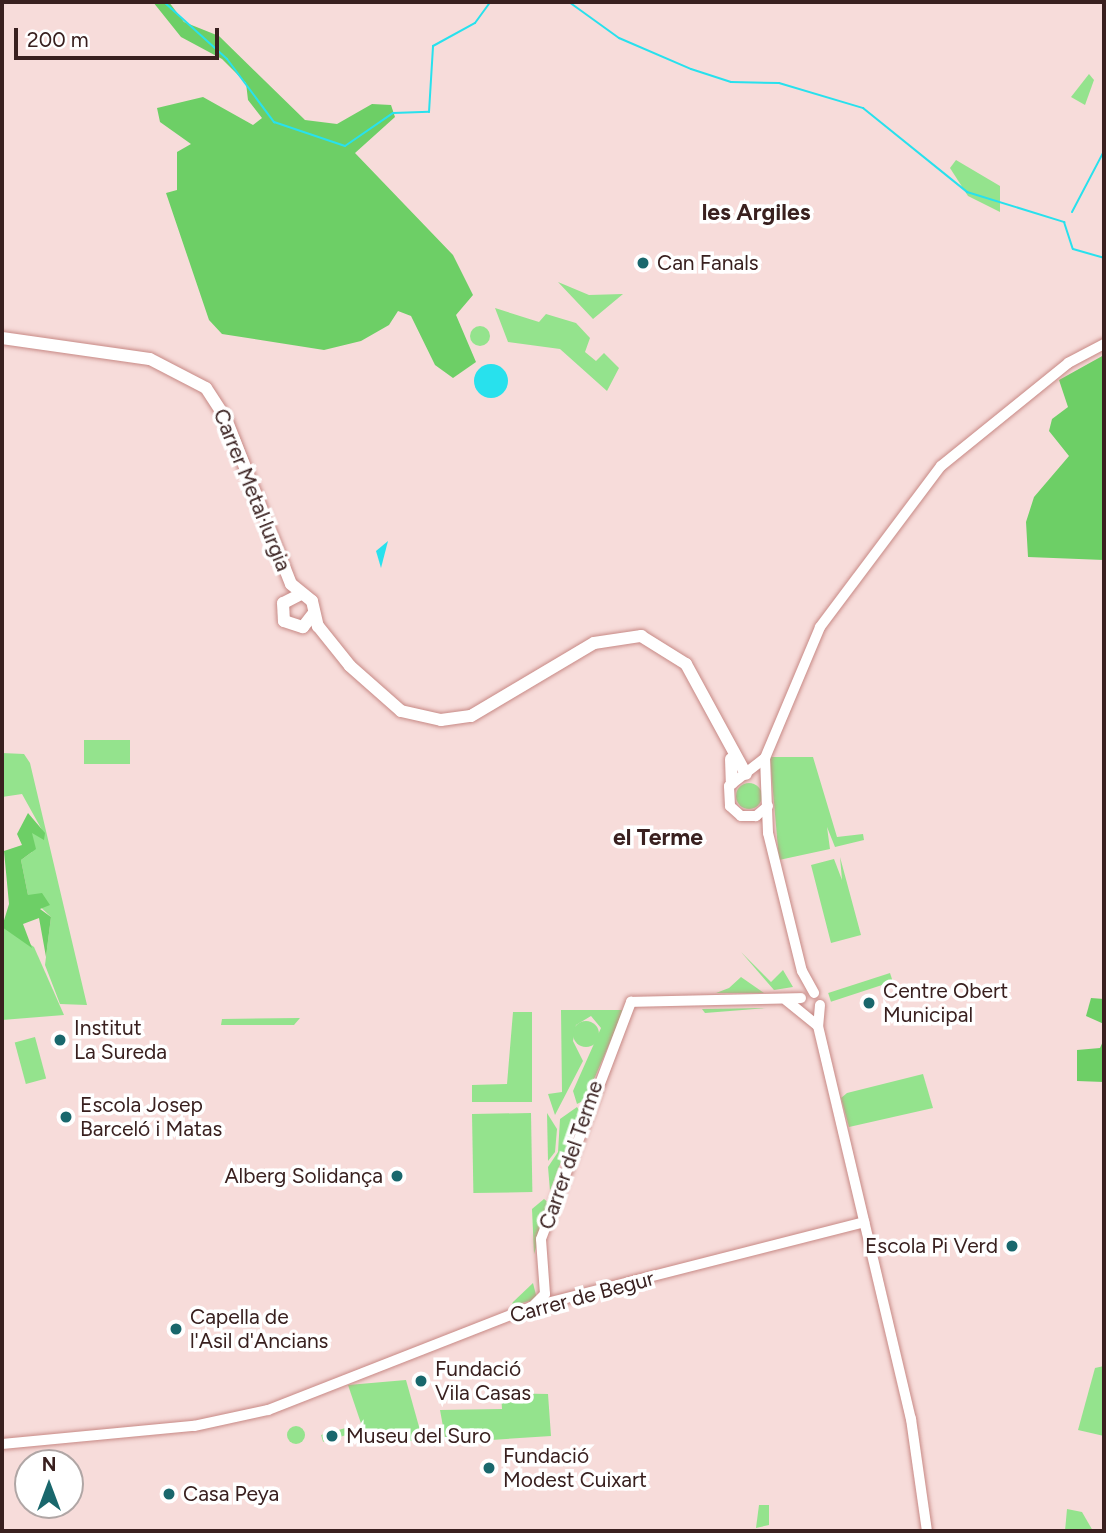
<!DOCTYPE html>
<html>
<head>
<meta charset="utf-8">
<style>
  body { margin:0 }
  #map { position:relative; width:1106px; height:1533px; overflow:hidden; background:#f7dcda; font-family:Figtree,sans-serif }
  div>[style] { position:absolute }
  .green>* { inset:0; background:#94e38d; transform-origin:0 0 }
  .round { border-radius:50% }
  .forest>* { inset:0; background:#6dcf66 }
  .water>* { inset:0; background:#28e1ed }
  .stream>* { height:2px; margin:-1px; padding:0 1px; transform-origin:1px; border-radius:1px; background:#28e1ed }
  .roads { filter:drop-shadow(0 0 2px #c78985) drop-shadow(0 0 2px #c78985) }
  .minor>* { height:10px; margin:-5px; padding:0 5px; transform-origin:5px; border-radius:5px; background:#fff }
  .major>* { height:12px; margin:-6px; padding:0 6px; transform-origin:6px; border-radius:6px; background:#fff }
  .dots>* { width:19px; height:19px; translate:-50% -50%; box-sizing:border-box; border:4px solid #fff; border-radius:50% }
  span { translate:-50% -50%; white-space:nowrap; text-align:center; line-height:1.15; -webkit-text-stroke:7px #fff; paint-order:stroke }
  .poi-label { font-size:21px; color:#39201f }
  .left { translate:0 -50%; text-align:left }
  .right { translate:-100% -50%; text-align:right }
  .street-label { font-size:21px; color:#39201f }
  .neighbourhood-label { font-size:23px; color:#39201f; font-weight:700 }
  .frame { position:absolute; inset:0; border:4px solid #39201f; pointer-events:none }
  .north { position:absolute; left:14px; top:1449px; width:70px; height:70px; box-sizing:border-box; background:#fff; border:2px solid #b0a6a5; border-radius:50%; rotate:0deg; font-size:19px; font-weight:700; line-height:28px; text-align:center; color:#39201f }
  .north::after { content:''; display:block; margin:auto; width:24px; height:32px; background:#19676c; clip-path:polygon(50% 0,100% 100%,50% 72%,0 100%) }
  .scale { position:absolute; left:14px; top:28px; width:205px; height:32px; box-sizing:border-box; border:4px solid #39201f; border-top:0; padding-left:9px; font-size:21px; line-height:24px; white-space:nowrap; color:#39201f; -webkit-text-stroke:5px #fff; paint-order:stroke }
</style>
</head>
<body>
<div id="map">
  <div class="green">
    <div style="clip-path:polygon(1089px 74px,1094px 80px,1085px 105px,1071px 97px)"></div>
    <div style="clip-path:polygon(956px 160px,1000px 186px,1000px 212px,968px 196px,950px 168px)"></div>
    <div style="clip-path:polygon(558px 282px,589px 295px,623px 294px,593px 319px)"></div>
    <div style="clip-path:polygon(495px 308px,539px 322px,546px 314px,576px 323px,590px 338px,585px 352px,596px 361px,604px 353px,619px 368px,607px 391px,560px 349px,508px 342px)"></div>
    <div class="round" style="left:470px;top:326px;width:20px;height:20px"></div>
    <div style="left:84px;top:740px;width:46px;height:24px"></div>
    <div style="clip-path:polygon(2px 753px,24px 754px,30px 763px,87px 1005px,60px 1004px,45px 965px,51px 917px,28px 895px,21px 860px,32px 852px,32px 832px,42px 830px,22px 794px,2px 797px)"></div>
    <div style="clip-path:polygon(770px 757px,813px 757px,837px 837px,863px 834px,864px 840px,835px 847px,827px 827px,830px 849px,779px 860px)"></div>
    <div class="round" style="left:736px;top:783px;width:26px;height:26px"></div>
    <div style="clip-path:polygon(840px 857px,861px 935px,831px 943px,811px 865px,834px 859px,842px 880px)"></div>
    <div style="clip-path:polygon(4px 926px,34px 947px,64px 1015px,2px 1020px)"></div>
    <div style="clip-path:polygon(741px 952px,771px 982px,783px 970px,793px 987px,774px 990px)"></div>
    <div style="left:890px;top:973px;width:9px;height:65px;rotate:72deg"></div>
    <div style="clip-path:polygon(741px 977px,764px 993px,716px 993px,729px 988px)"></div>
    <div style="clip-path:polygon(766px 1008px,705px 1013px,702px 1009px)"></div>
    <div style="clip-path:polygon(561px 1010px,624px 1010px,585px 1100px,577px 1104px,573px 1091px,601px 1028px,591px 1016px,576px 1025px,573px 1041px,583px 1061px,555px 1115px,548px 1094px,562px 1092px)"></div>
    <div style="clip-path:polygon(513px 1012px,532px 1012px,532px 1102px,472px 1102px,472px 1085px,507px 1084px)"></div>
    <div style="clip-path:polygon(300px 1018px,294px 1025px,221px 1025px,222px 1019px)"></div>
    <div class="round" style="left:573px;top:1021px;width:26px;height:26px"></div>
    <div style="left:35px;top:1037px;width:43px;height:21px;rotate:75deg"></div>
    <div style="clip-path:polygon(923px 1074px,933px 1108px,849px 1127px,841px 1098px,847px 1093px)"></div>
    <div style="clip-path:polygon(577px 1107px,580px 1112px,550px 1191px,548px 1167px,558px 1152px,560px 1119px)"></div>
    <div style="left:531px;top:1113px;width:79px;height:59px;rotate:89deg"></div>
    <div style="clip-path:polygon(547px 1113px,557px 1129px,555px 1152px,548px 1161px)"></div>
    <div style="clip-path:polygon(544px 1199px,550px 1204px,534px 1254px,532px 1209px)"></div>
    <div style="clip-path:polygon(533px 1283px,537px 1299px,511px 1306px,513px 1302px)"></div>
    <div style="clip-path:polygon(1104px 1366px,1104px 1436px,1078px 1430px,1095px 1368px)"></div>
    <div style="clip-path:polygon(406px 1380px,423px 1441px,367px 1441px,348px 1385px)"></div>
    <div style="clip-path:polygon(501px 1393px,548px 1394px,551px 1436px,446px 1443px,440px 1410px,502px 1409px)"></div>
    <div class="round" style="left:287px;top:1426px;width:18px;height:18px"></div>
    <div style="left:349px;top:1427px;width:7px;height:29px;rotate:74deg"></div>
    <div style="clip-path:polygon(759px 1505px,769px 1505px,769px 1525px,756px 1528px)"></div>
    <div style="clip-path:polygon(1067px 1509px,1082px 1512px,1093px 1531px,1065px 1531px)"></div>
  </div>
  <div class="forest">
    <div style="clip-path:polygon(153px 2px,169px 2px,184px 22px,219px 36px,305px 120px,337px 124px,372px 104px,391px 105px,395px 117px,355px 153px,453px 255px,473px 295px,456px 315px,476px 362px,453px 378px,435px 365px,411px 316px,398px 311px,389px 325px,361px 341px,324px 350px,222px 334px,209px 320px,166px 193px,177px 190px,177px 152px,191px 144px,160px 122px,157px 108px,203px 97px,253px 125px,262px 118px,248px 100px,246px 83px,222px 59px,181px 37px)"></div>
    <div style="clip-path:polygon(1104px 355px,1104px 560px,1028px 557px,1026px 522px,1034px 497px,1069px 456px,1049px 431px,1052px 419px,1068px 407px,1059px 380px)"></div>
    <div style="clip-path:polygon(28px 813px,45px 833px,44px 840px,32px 833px,36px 849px,21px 860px,28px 895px,42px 893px,50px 905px,40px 909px,51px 917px,46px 957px,39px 918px,23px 924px,32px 948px,2px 927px,9px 904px,4px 851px,22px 845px,17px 834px)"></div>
    <div style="clip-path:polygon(1091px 998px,1104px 999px,1104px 1024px,1086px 1016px)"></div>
    <div style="clip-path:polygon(1104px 1039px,1104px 1082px,1077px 1081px,1077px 1050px,1100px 1048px)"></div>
  </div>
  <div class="water">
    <div class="round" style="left:474px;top:364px;width:34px;height:34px"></div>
    <div style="clip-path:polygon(388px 541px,381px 568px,376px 551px)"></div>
  </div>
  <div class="stream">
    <div style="left:164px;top:2px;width:85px;rotate:42.1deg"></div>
    <div style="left:227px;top:59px;width:79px;rotate:53.3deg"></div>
    <div style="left:274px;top:122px;width:75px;rotate:18.7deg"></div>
    <div style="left:345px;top:146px;width:58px;rotate:-34.5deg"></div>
    <div style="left:393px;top:113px;width:36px;rotate:-2deg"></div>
    <div style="left:429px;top:112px;width:66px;rotate:-86.5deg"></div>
    <div style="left:433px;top:46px;width:48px;rotate:-28.7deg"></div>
    <div style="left:475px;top:23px;width:26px;rotate:-54deg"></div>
    <div style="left:569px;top:2px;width:62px;rotate:35.8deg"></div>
    <div style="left:619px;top:38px;width:78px;rotate:23.3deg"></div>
    <div style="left:691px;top:69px;width:42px;rotate:18deg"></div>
    <div style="left:731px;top:82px;width:48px;rotate:1.2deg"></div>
    <div style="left:779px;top:83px;width:88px;rotate:16.6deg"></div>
    <div style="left:863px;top:108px;width:134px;rotate:38.9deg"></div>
    <div style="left:967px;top:192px;width:102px;rotate:17.2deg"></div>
    <div style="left:1064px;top:222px;width:28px;rotate:72deg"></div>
    <div style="left:1073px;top:249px;width:32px;rotate:16deg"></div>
    <div style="left:1072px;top:212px;width:69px;rotate:-62.3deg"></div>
  </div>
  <div class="roads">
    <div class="minor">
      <div style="left:765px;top:758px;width:75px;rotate:87.7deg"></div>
      <div style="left:768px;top:833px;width:142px;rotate:76.2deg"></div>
      <div style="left:802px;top:971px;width:25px;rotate:61deg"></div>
      <div style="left:768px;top:806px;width:16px;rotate:140deg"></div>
      <div style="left:756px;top:816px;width:15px;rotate:180deg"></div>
      <div style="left:741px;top:816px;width:15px;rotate:-138deg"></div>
      <div style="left:730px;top:806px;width:20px;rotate:-93deg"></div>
      <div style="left:729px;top:786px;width:46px;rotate:-37.9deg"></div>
      <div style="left:765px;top:758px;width:142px;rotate:-67.2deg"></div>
      <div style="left:820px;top:627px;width:201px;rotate:-53.1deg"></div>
      <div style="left:941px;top:466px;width:164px;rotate:-39deg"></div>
      <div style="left:1068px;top:363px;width:41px;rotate:-27.8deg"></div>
      <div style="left:786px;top:1000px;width:41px;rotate:39.1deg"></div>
      <div style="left:820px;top:1005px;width:21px;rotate:95deg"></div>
      <div style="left:818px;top:1026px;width:404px;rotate:76.7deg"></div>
      <div style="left:911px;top:1419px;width:113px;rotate:81.9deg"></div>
      <div style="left:533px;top:1306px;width:17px;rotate:-45deg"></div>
      <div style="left:545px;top:1294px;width:55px;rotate:-94.2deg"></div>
      <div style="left:541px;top:1239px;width:254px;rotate:-69.2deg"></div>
      <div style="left:631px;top:1002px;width:170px;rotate:-1.3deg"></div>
      <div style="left:2px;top:1444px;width:193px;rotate:-5.4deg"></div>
      <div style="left:194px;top:1426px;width:76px;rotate:-12.2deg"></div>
      <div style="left:268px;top:1410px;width:282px;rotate:-21.4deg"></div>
      <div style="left:531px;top:1307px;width:344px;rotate:-14.3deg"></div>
    </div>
    <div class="major">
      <div style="left:2px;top:338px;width:149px;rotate:8.1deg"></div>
      <div style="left:150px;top:359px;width:63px;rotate:27.4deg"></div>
      <div style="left:206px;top:388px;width:37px;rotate:57deg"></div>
      <div style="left:226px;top:419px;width:177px;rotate:68.5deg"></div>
      <div style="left:291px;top:584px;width:27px;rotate:39deg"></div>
      <div style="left:312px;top:601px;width:26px;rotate:77deg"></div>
      <div style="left:318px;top:626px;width:51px;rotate:51.3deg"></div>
      <div style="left:350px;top:666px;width:68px;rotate:41.4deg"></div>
      <div style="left:401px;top:711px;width:41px;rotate:12.7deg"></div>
      <div style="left:441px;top:720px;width:30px;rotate:-8deg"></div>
      <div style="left:471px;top:716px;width:143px;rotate:-30.7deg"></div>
      <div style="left:594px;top:643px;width:48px;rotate:-8.5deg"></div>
      <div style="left:641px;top:636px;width:53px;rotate:31.9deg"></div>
      <div style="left:686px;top:664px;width:125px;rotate:61.4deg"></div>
      <div style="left:301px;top:594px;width:20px;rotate:153deg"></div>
      <div style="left:283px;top:603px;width:18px;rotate:87deg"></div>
      <div style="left:284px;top:621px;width:20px;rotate:18deg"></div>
      <div style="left:303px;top:627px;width:18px;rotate:-52deg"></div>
      <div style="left:731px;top:759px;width:24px;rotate:88deg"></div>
    </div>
  </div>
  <div class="dots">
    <div style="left:643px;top:263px;background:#19676c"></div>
    <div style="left:869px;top:1003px;background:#19676c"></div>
    <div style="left:60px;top:1040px;background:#19676c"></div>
    <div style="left:66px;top:1117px;background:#19676c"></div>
    <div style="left:397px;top:1176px;background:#19676c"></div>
    <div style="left:1012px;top:1246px;background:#19676c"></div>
    <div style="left:176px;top:1329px;background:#19676c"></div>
    <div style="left:421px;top:1381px;background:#19676c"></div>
    <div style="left:332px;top:1436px;background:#19676c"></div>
    <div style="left:489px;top:1468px;background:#19676c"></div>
    <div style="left:169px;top:1494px;background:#19676c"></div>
  </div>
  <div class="poi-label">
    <span class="left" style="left:657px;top:263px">Can Fanals</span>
    <span class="left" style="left:883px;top:1003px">Centre Obert<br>Municipal</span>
    <span class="left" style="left:74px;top:1040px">Institut<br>La Sureda</span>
    <span class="left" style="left:80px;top:1117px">Escola Josep<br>Barceló i Matas</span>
    <span class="right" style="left:383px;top:1176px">Alberg Solidança</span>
    <span class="right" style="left:998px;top:1246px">Escola Pi Verd</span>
    <span class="left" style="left:190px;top:1329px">Capella de<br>l'Asil d'Ancians</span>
    <span class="left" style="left:435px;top:1381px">Fundació<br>Vila Casas</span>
    <span class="left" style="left:346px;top:1436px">Museu del Suro</span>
    <span class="left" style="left:503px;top:1468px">Fundació<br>Modest Cuixart</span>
    <span class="left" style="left:183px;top:1494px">Casa Peya</span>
  </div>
  <div class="street-label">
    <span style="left:252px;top:490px;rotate:68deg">Carrer Metal·lurgia</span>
    <span style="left:571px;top:1155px;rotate:-71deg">Carrer del Terme</span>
    <span style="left:582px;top:1297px;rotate:-15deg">Carrer de Begur</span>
  </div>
  <div class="neighbourhood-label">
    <span style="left:756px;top:212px">les Argiles</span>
    <span style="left:658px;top:837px">el Terme</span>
  </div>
  <div class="frame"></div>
  <div class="north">N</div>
  <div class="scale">200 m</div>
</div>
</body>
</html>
